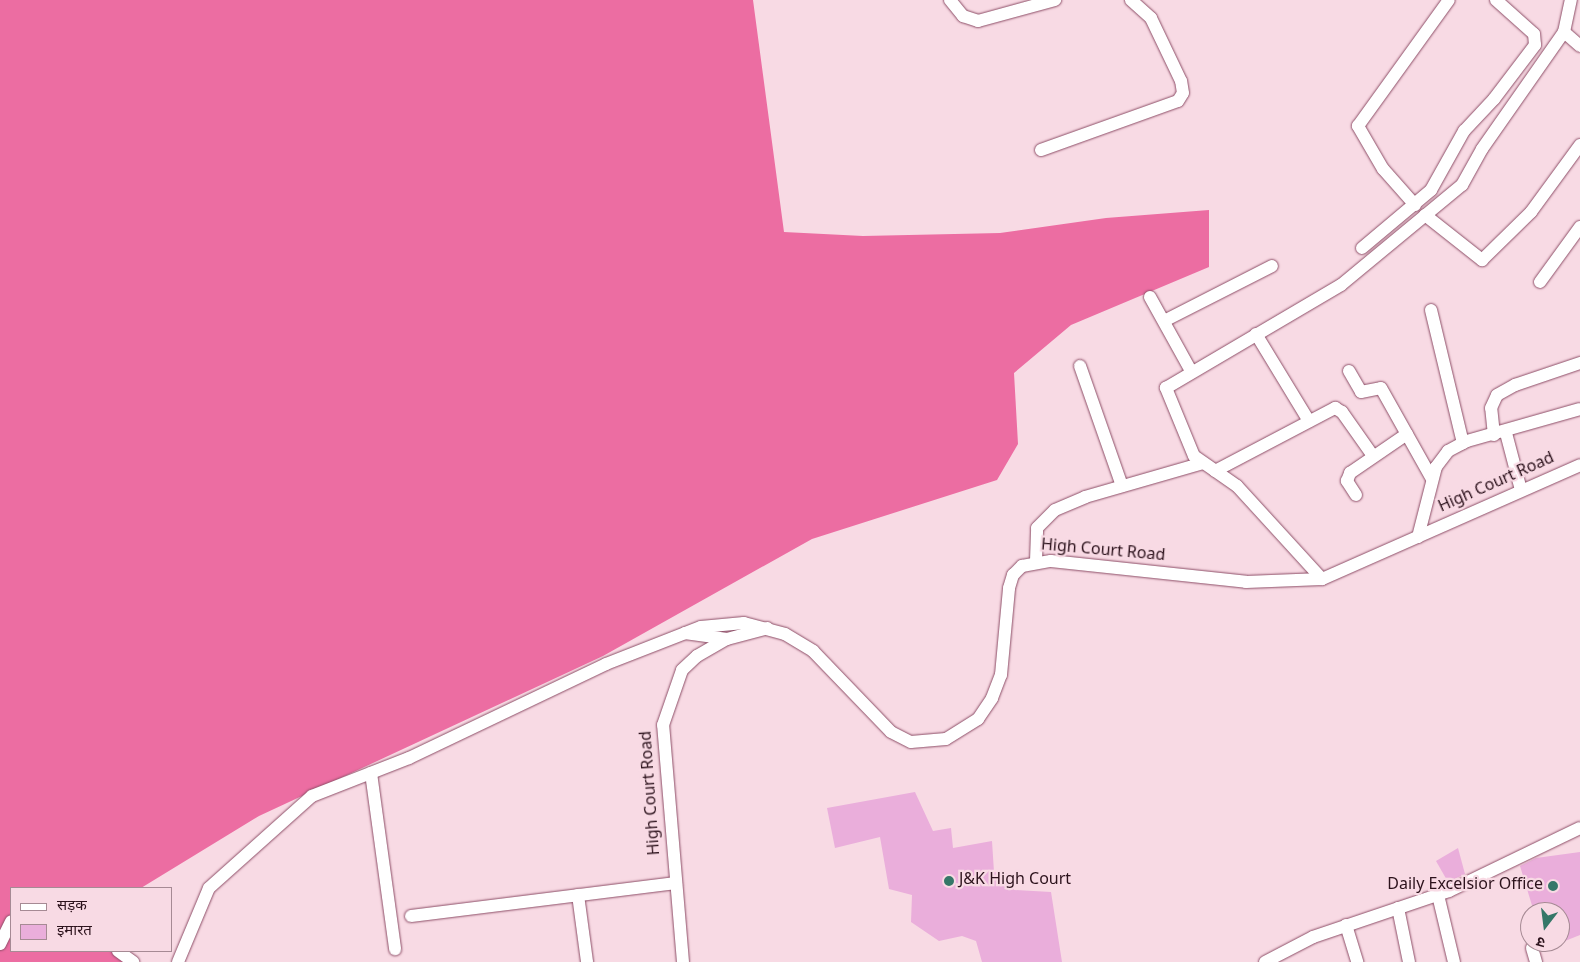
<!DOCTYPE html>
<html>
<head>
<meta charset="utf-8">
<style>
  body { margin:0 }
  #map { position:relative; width:1580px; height:962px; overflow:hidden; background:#f8dae4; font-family:Georgia,"Noto Sans Devanagari",serif }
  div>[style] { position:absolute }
  .forest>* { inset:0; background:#ec6da2 }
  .building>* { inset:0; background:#eaaedb }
  .roads { filter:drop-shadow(0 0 1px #8d4e67) drop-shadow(0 0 1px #8d4e67) }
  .minor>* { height:12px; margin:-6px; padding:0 6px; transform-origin:6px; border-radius:6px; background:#fff }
  .dots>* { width:14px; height:14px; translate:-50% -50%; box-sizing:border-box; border:2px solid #f8dae4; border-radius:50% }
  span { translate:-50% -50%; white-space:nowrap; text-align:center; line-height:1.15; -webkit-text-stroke:4.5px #f8dae4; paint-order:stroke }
  .street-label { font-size:16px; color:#2c121c }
  .poi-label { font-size:16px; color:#2c121c }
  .left { translate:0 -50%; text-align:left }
  .right { translate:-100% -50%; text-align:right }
  .legend { position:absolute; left:10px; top:887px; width:162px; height:65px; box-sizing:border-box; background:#f8dae4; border:1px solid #a68a94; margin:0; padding:6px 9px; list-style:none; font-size:15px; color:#2c121c }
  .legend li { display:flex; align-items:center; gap:10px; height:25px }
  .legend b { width:25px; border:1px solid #a68a94 }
  .north { position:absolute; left:1520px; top:902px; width:50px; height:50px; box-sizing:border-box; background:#f8dae4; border:1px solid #a68a94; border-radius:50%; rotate:195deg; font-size:14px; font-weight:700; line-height:20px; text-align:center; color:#2c121c }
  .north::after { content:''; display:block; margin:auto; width:18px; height:22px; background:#357768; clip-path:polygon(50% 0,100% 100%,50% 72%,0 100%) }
</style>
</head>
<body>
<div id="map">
  <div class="forest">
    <div style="clip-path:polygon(0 0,753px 0,784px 232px,863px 236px,1000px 233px,1106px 218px,1209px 210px,1209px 267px,1071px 325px,1014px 373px,1018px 444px,997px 480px,812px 539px,603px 656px,259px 816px,141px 888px,11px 888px,11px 951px,127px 951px,137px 962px,0 962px)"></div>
  </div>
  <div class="building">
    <div style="clip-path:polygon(915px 792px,933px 831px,951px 828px,953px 848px,992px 841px,994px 872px,1009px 874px,1014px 890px,1051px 892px,1062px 962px,982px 962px,976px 941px,962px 936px,939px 941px,911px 922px,912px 895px,889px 889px,880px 837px,835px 848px,827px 808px)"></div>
    <div style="clip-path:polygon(1458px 848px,1465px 874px,1448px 882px,1436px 861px)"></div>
    <div style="clip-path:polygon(1580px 852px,1580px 935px,1560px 943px,1560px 912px,1534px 912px,1520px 866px,1536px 858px)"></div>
  </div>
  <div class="roads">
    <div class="minor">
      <div style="left:950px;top:0;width:21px;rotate:51deg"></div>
      <div style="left:963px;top:16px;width:16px;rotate:18deg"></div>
      <div style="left:978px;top:21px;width:80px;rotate:-15.3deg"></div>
      <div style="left:1564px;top:32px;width:21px;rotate:41deg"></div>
      <div style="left:1041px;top:150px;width:145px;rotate:-19.7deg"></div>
      <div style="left:1178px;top:101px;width:9px;rotate:-58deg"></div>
      <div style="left:1183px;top:93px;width:12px;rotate:-99deg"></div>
      <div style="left:1181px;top:81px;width:70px;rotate:-115.5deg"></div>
      <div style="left:1151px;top:18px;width:27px;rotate:-138deg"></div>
      <div style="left:1415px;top:205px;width:48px;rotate:-131.6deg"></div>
      <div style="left:1383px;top:169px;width:50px;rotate:-120.2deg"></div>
      <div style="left:1358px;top:126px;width:155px;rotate:-54.2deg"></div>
      <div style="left:1425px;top:215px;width:73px;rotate:38.3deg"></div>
      <div style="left:1482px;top:260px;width:69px;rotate:-44.4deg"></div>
      <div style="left:1531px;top:212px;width:83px;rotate:-53.8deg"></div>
      <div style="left:1362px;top:248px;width:90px;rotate:-40deg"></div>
      <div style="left:1431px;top:190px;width:68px;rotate:-60.8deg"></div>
      <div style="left:1464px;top:131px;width:44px;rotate:-46.8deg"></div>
      <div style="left:1494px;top:99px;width:68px;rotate:-52.8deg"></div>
      <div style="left:1535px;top:45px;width:11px;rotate:-95deg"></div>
      <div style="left:1534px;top:34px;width:51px;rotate:-138.2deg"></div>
      <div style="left:1540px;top:282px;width:68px;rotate:-54deg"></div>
      <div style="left:1150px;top:297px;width:85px;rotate:61deg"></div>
      <div style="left:1431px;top:310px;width:137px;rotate:76.5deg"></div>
      <div style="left:1164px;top:321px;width:121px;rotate:-27deg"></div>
      <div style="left:1256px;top:334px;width:102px;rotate:58.7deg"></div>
      <div style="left:1080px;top:366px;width:127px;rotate:70.7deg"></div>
      <div style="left:1349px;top:371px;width:24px;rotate:60deg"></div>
      <div style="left:1361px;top:392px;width:20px;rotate:-11deg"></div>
      <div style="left:1381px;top:388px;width:104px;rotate:60.7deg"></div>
      <div style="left:1506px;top:433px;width:59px;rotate:75.3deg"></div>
      <div style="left:1494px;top:435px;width:27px;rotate:-96deg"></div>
      <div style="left:1491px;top:408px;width:14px;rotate:-65deg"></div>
      <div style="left:1497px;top:395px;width:21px;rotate:-29deg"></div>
      <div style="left:1515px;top:385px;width:69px;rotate:-18.7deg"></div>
      <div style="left:1215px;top:471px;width:136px;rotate:-27.7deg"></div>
      <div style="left:1335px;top:408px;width:8px;rotate:30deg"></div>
      <div style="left:1342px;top:412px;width:54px;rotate:54.8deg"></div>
      <div style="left:1356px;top:495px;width:17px;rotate:-123deg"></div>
      <div style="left:1347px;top:481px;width:9px;rotate:-69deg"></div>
      <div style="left:1350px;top:473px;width:69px;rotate:-34.4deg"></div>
      <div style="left:1418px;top:537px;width:72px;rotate:-75.6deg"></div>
      <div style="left:1436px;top:467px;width:20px;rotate:-53deg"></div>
      <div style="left:1448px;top:451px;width:21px;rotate:-28deg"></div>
      <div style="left:1467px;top:441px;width:117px;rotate:-15.8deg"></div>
      <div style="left:1036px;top:561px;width:33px;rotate:-88deg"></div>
      <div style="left:1037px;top:528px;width:25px;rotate:-45deg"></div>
      <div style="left:1055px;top:510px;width:33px;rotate:-23deg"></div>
      <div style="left:1085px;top:497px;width:123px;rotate:-16.1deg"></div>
      <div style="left:1322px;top:579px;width:126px;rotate:-132.4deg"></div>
      <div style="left:1237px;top:486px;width:52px;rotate:-145.1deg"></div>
      <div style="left:1194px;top:456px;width:74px;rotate:-112.4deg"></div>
      <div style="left:1166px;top:388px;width:203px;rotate:-30.5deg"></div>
      <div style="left:1341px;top:285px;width:157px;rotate:-39.6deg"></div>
      <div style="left:1462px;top:185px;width:41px;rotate:-60.9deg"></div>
      <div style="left:1482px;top:149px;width:143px;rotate:-55deg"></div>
      <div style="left:1564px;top:32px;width:33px;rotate:-78deg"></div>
      <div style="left:685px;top:633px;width:42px;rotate:8.1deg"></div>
      <div style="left:727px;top:639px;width:42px;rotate:-15deg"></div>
      <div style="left:371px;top:773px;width:178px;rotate:82.2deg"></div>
      <div style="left:578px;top:895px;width:68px;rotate:82.3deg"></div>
      <div style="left:1438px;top:895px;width:69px;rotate:76.6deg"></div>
      <div style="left:1398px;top:908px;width:55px;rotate:78.5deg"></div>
      <div style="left:411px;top:916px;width:267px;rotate:-7.1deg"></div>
      <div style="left:1346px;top:925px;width:39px;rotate:73deg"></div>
      <div style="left:0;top:944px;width:25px;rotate:-64deg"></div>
      <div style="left:1532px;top:948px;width:15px;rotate:74deg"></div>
      <div style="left:118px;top:951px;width:19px;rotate:36deg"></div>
      <div style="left:178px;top:962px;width:80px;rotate:-67.3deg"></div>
      <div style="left:209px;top:888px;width:138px;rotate:-41.8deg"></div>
      <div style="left:312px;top:796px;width:104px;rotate:-21.4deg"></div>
      <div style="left:409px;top:758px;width:218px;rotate:-25.5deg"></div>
      <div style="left:606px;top:664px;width:102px;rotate:-21.3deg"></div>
      <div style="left:701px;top:627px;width:43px;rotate:-5.3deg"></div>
      <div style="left:744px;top:623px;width:42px;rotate:15deg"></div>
      <div style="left:785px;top:634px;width:33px;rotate:31deg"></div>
      <div style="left:813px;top:651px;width:112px;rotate:46.1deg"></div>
      <div style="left:891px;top:732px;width:22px;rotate:27deg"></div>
      <div style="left:911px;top:742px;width:35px;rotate:-5deg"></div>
      <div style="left:946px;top:739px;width:38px;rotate:-32deg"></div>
      <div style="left:978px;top:719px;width:25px;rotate:-56deg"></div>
      <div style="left:992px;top:698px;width:25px;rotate:-69deg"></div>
      <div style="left:1001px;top:675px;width:87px;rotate:-84.7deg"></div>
      <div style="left:1009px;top:588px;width:14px;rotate:-73deg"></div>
      <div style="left:1013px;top:575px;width:13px;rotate:-45deg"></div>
      <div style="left:1022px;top:566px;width:29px;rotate:-10deg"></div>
      <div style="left:1051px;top:561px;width:196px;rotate:6.1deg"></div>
      <div style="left:1246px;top:582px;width:76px;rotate:-2.3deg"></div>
      <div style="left:1322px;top:579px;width:282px;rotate:-23.8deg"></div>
      <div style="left:683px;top:962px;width:238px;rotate:-94.8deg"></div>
      <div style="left:663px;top:725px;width:58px;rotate:-70.9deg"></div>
      <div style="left:682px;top:670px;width:21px;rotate:-43deg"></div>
      <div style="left:697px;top:656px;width:34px;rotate:-30deg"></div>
      <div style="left:1265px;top:962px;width:54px;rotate:-27.5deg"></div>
      <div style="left:1313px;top:937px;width:144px;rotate:-18.7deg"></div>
      <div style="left:1449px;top:891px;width:145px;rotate:-25.7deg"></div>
    </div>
  </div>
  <div class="dots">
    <div style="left:949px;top:881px;background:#357768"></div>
    <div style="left:1553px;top:886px;background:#357768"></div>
  </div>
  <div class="street-label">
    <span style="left:1497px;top:484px;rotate:-24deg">High Court Road</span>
    <span style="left:1103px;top:552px;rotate:5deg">High Court Road</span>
    <span style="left:652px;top:793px;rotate:-94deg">High Court Road</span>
  </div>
  <div class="poi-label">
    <span class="left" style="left:959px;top:881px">J&amp;K High Court</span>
    <span class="right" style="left:1543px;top:886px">Daily Excelsior Office</span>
  </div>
  <ul class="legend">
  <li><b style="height:6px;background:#fff"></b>सड़क</li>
  <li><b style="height:14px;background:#eaaedb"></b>इमारत</li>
  </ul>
  <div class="north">उ</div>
</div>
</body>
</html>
